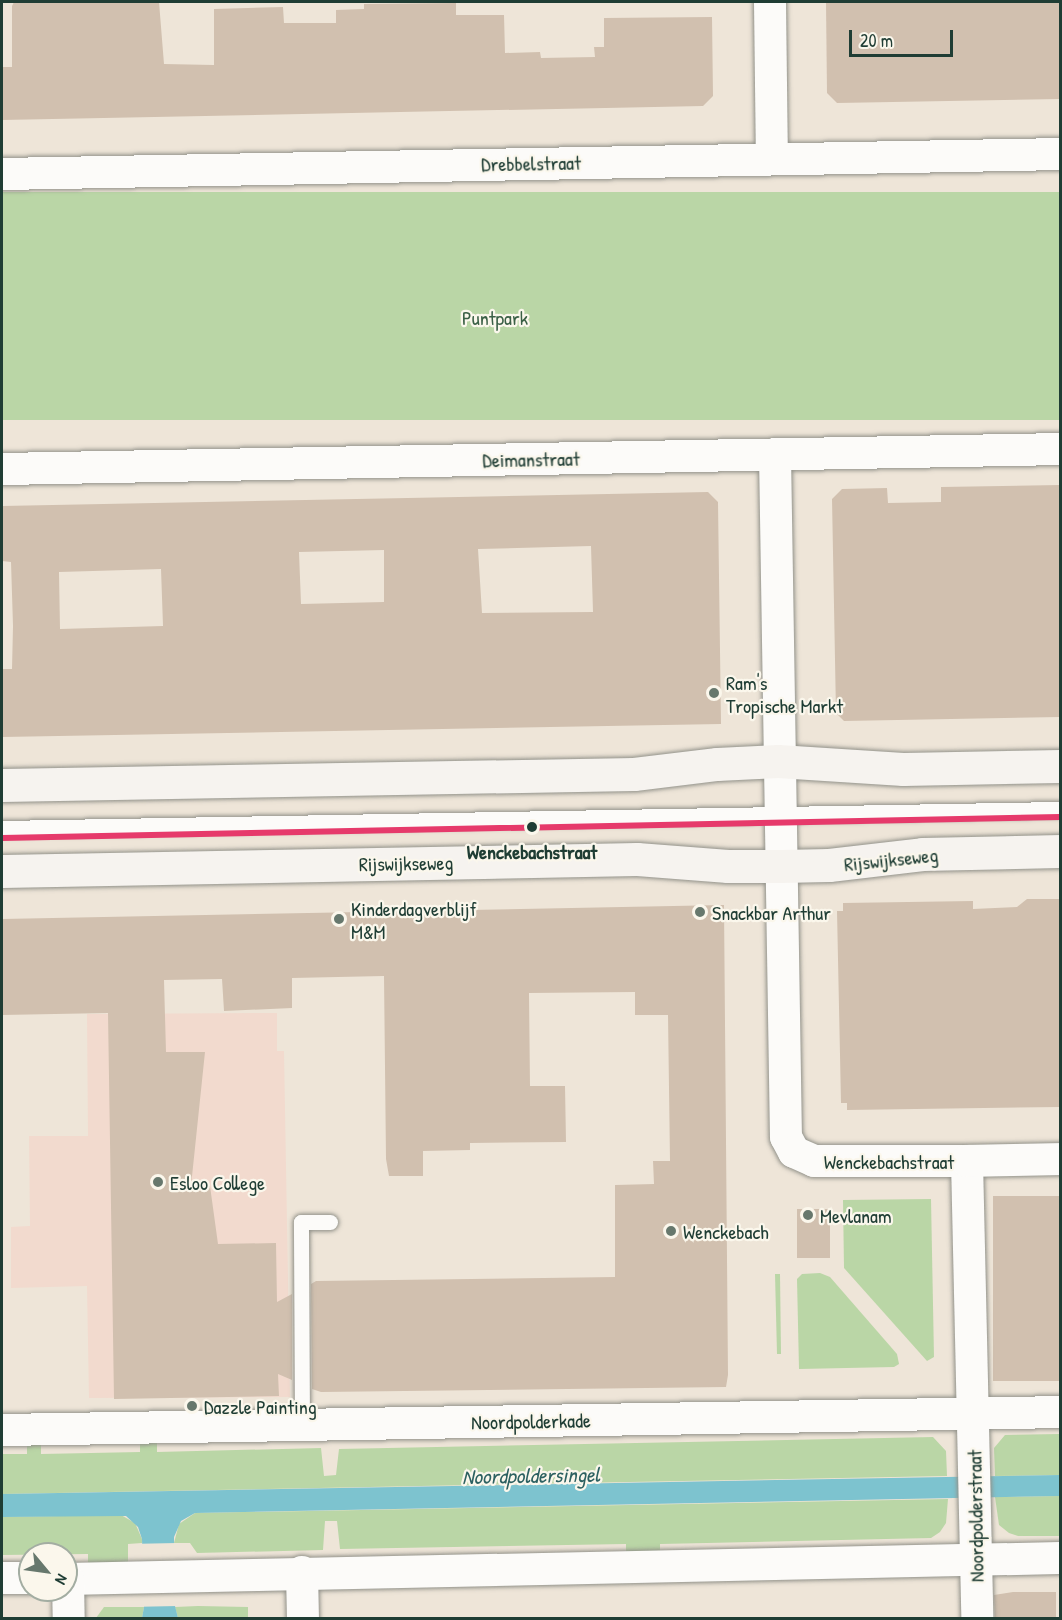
<!DOCTYPE html>
<html>
<head>
<meta charset="utf-8">
<style>
  body { margin:0 }
  #map { position:relative; width:1062px; height:1620px; overflow:hidden; background:#eee5d8; font-family:"Patrick Hand",sans-serif }
  div>[style] { position:absolute }
  .built>* { inset:0; background:#f2dace }
  .green>* { inset:0; background:#bad6a6; transform-origin:0 0 }
  .water>* { inset:0; background:#7dc3cf }
  .pier>* { inset:0; background:#eee5d8; transform-origin:0 0 }
  .building>* { inset:0; background:#d1c0af; transform-origin:0 0 }
  .roads { filter:drop-shadow(0 0 2px #92928a) drop-shadow(0 0 2px #92928a) }
  .lane>* { height:15px; margin:-7.5px; padding:0 7.5px; transform-origin:7.5px; border-radius:7.5px; background:#fcfbf9 }
  .street>* { height:32px; margin:-16px; padding:0 16px; transform-origin:16px; border-radius:16px; background:#fcfbf9 }
  .secondary>* { height:33px; margin:-16.5px; padding:0 16.5px; transform-origin:16.5px; border-radius:16.5px; background:#f6f3ef }
  .tram-1>* { height:6px; margin:-3px; padding:0 3px; transform-origin:3px; border-radius:3px; background:#e63a6b }
  .dots>* { width:16px; height:16px; translate:-50% -50%; box-sizing:border-box; border:3px solid #fbf7ec; border-radius:50% }
  span { translate:-50% -50%; white-space:nowrap; text-align:center; line-height:1.15; -webkit-text-stroke:4.5px #fbf7ec; paint-order:stroke }
  .street-label { font-size:20px; color:#1f3d34 }
  .park-label { font-size:20px; color:#3b6046 }
  .poi-label { font-size:20px; color:#1f3d34 }
  .left { translate:0 -50%; text-align:left }
  .stop-label { font-size:20px; color:#1f3d34; font-weight:700 }
  .water-label { font-size:21px; color:#2d6161; font-style:italic }
  .frame { position:absolute; inset:0; border:3px solid #1f3d34; pointer-events:none }
  .north { position:absolute; left:18px; top:1542px; width:60px; height:60px; box-sizing:border-box; background:#fbf7ec; border:2px solid #a3ada2; border-radius:50%; rotate:119deg; font-size:16px; font-weight:700; line-height:24px; text-align:center; color:#1f3d34 }
  .north::after { content:''; display:block; margin:auto; width:21px; height:27px; background:#67786d; clip-path:polygon(50% 0,100% 100%,50% 72%,0 100%) }
  .scale { position:absolute; left:849px; top:30px; width:104px; height:27px; box-sizing:border-box; border:3px solid #1f3d34; border-top:0; padding-left:8px; font-size:18px; line-height:21px; white-space:nowrap; color:#1f3d34; -webkit-text-stroke:4px #fbf7ec; paint-order:stroke }
</style>
</head>
<body>
<div id="map">
  <div class="built">
    <div style="clip-path:polygon(277px 1013px,277px 1051px,284px 1051px,290px 1397px,89px 1398px,87px 1286px,11px 1288px,11px 1227px,30px 1226px,29px 1136px,88px 1136px,87px 1014px)"></div>
  </div>
  <div class="green">
    <div style="left:1060px;top:192px;width:228px;height:1058px;rotate:90deg"></div>
    <div style="clip-path:polygon(931px 1199px,934px 1357px,927px 1361px,844px 1268px,843px 1200px)"></div>
    <div style="clip-path:polygon(820px 1273px,830px 1277px,897px 1354px,899px 1364px,894px 1367px,799px 1369px,797px 1279px,802px 1274px)"></div>
    <div style="clip-path:polygon(775px 1274px,780px 1274px,781px 1354px,777px 1354px)"></div>
    <div style="clip-path:polygon(1060px 1434px,1060px 1475px,995px 1476px,994px 1448px,1005px 1435px)"></div>
    <div style="clip-path:polygon(933px 1437px,946px 1451px,947px 1476px,2px 1494px,2px 1454px,27px 1454px,27px 1443px,41px 1443px,41px 1454px,140px 1452px,140px 1443px,157px 1443px,157px 1452px,321px 1448px,324px 1476px,336px 1475px,339px 1449px)"></div>
    <div style="clip-path:polygon(1060px 1496px,1060px 1536px,1018px 1536px,1009px 1533px,999px 1525px,995px 1497px)"></div>
    <div style="clip-path:polygon(948px 1499px,946px 1523px,940px 1532px,931px 1538px,660px 1544px,660px 1555px,626px 1556px,626px 1544px,340px 1549px,337px 1521px,325px 1521px,323px 1550px,197px 1553px,190px 1543px,174px 1543px,179px 1524px,195px 1513px)"></div>
    <div style="clip-path:polygon(121px 1515px,135px 1523px,142px 1539px,142px 1543px,128px 1544px,128px 1566px,88px 1566px,88px 1554px,2px 1555px,2px 1517px)"></div>
    <div style="clip-path:polygon(198px 1606px,248px 1607px,248px 1618px,178px 1618px,175px 1607px)"></div>
    <div style="clip-path:polygon(104px 1607px,144px 1607px,142px 1618px,96px 1618px)"></div>
  </div>
  <div class="water">
    <div style="clip-path:polygon(1060px 1475px,1060px 1496px,195px 1513px,181px 1521px,174px 1537px,175px 1606px,178px 1618px,142px 1618px,144px 1607px,142px 1539px,138px 1527px,126px 1516px,2px 1517px,2px 1494px)"></div>
  </div>
  <div class="pier">
    <div style="left:177px;top:1543px;width:63px;height:37px;rotate:89deg"></div>
  </div>
  <div class="building">
    <div style="clip-path:polygon(14px 2px,159px 2px,164px 64px,214px 65px,214px 9px,283px 7px,284px 23px,336px 23px,336px 10px,364px 9px,364px 4px,456px 3px,456px 15px,504px 15px,505px 53px,540px 52px,541px 58px,595px 57px,594px 47px,604px 47px,604px 18px,712px 17px,713px 96px,703px 106px,2px 120px,2px 67px,12px 67px,12px 6px)"></div>
    <div style="clip-path:polygon(826px 2px,1060px 2px,1060px 99px,837px 103px,827px 93px)"></div>
    <div style="clip-path:polygon(1060px 485px,1060px 717px,844px 721px,836px 713px,832px 499px,842px 489px,887px 488px,888px 503px,941px 502px,941px 487px)"></div>
    <div style="clip-path:polygon(evenodd,708px 492px,718px 502px,721px 724px,2px 737px,2px 669px,12px 669px,13px 626px,11px 562px,2px 561px,2px 506px,708px 492px,591px 546px,593px 612px,482px 613px,478px 549px,591px 546px,708px 492px,384px 550px,384px 602px,301px 604px,299px 552px,384px 550px,708px 492px,161px 569px,163px 626px,60px 629px,59px 572px,161px 569px)"></div>
    <div style="clip-path:polygon(1027px 899px,1060px 899px,1060px 1107px,847px 1110px,847px 1103px,841px 1103px,837px 911px,843px 911px,843px 903px,973px 901px,973px 909px,1017px 907px)"></div>
    <div style="clip-path:polygon(724px 905px,728px 1375px,726px 1387px,321px 1392px,312px 1389px,311px 1284px,316px 1281px,615px 1277px,615px 1185px,654px 1184px,653px 1161px,670px 1161px,668px 1015px,635px 1015px,635px 992px,529px 993px,530px 1086px,565px 1086px,566px 1142px,470px 1143px,470px 1150px,423px 1151px,423px 1176px,389px 1176px,386px 1159px,384px 976px,292px 978px,292px 1008px,224px 1011px,222px 979px,164px 980px,166px 1052px,205px 1052px,191px 1186px,210px 1186px,218px 1244px,276px 1243px,277px 1302px,292px 1294px,292px 1380px,278px 1374px,279px 1396px,114px 1399px,108px 1013px,2px 1015px,2px 919px)"></div>
    <div style="left:1060px;top:1196px;width:185px;height:67px;rotate:90deg"></div>
    <div style="left:797px;top:1209px;width:33px;height:49px"></div>
    <div style="clip-path:polygon(1013px 1592px,1056px 1592px,1056px 1618px,995px 1618px,994px 1595px)"></div>
  </div>
  <div class="roads">
    <div class="lane">
      <div style="left:2px;top:828px;width:1058px;rotate:-1.03deg"></div>
      <div style="left:302px;top:1424px;width:202px;rotate:-90.3deg"></div>
      <div style="left:301px;top:1222px;width:29px"></div>
    </div>
    <div class="street">
      <div style="left:770px;top:2px;width:157px;rotate:89.3deg"></div>
      <div style="left:2px;top:174px;width:1058px;rotate:-1.08deg"></div>
      <div style="left:775px;top:454px;width:683px;rotate:89.08deg"></div>
      <div style="left:786px;top:1137px;width:17px;rotate:62deg"></div>
      <div style="left:794px;top:1152px;width:22px;rotate:24deg"></div>
      <div style="left:814px;top:1161px;width:153px"></div>
      <div style="left:967px;top:1161px;width:457px;rotate:88.7deg"></div>
      <div style="left:2px;top:469px;width:1058px;rotate:-1.08deg"></div>
      <div style="left:967px;top:1161px;width:93px;rotate:-1.2deg"></div>
      <div style="left:2px;top:1430px;width:1058px;rotate:-0.97deg"></div>
      <div style="left:302px;top:1572px;width:46px;rotate:88.8deg"></div>
      <div style="left:2px;top:1578px;width:28px"></div>
      <div style="left:66px;top:1579px;width:994px;rotate:-1.21deg"></div>
      <div style="left:68px;top:1579px;width:39px;rotate:89deg"></div>
    </div>
    <div class="secondary">
      <div style="left:2px;top:785px;width:632px;rotate:-1deg"></div>
      <div style="left:634px;top:774px;width:84px;rotate:-6.9deg"></div>
      <div style="left:717px;top:764px;width:61px;rotate:-2.8deg"></div>
      <div style="left:778px;top:761px;width:125px;rotate:3.7deg"></div>
      <div style="left:903px;top:769px;width:157px;rotate:-1.1deg"></div>
      <div style="left:2px;top:871px;width:635px;rotate:-1.08deg"></div>
      <div style="left:637px;top:859px;width:91px;rotate:4.4deg"></div>
      <div style="left:728px;top:866px;width:52px"></div>
      <div style="left:780px;top:866px;width:49px;rotate:-1.2deg"></div>
      <div style="left:829px;top:865px;width:94px;rotate:-6.7deg"></div>
      <div style="left:922px;top:854px;width:138px;rotate:-1.2deg"></div>
    </div>
  </div>
  <div class="tram-1">
    <div style="left:2px;top:838px;width:1058px;rotate:-1.14deg"></div>
  </div>
  <div class="dots">
    <div style="left:714px;top:693px;background:#67786d"></div>
    <div style="left:532px;top:827px;background:#1f3d34"></div>
    <div style="left:700px;top:912px;background:#67786d"></div>
    <div style="left:339px;top:919px;background:#67786d"></div>
    <div style="left:158px;top:1182px;background:#67786d"></div>
    <div style="left:808px;top:1215px;background:#67786d"></div>
    <div style="left:671px;top:1231px;background:#67786d"></div>
    <div style="left:192px;top:1406px;background:#67786d"></div>
  </div>
  <div class="street-label">
    <span style="left:531px;top:163px;rotate:-1deg">Drebbelstraat</span>
    <span style="left:531px;top:459px;rotate:-1deg">Deimanstraat</span>
    <span style="left:891px;top:859px;rotate:-6deg">Rijswijkseweg</span>
    <span style="left:406px;top:863px;rotate:-1deg">Rijswijkseweg</span>
    <span style="left:889px;top:1161px">Wenckebachstraat</span>
    <span style="left:531px;top:1421px;rotate:-1deg">Noordpolderkade</span>
    <span style="left:975px;top:1516px;rotate:-91deg">Noordpolderstraat</span>
  </div>
  <div class="park-label">
    <span style="left:495px;top:317px">Puntpark</span>
  </div>
  <div class="poi-label">
    <span class="left" style="left:726px;top:694px">Ram's<br>Tropische Markt</span>
    <span class="left" style="left:351px;top:920px">Kinderdagverblijf<br>M&amp;M</span>
    <span class="left" style="left:712px;top:912px">Snackbar Arthur</span>
    <span class="left" style="left:170px;top:1182px">Esloo College</span>
    <span class="left" style="left:820px;top:1215px">Mevlanam</span>
    <span class="left" style="left:683px;top:1231px">Wenckebach</span>
    <span class="left" style="left:204px;top:1406px">Dazzle Painting</span>
  </div>
  <div class="stop-label">
    <span style="left:532px;top:851px">Wenckebachstraat</span>
  </div>
  <div class="water-label">
    <span style="left:531px;top:1476px;rotate:-1deg">Noordpoldersingel</span>
  </div>
  <div class="frame"></div>
  <div class="north">N</div>
  <div class="scale">20 m</div>
</div>
</body>
</html>
